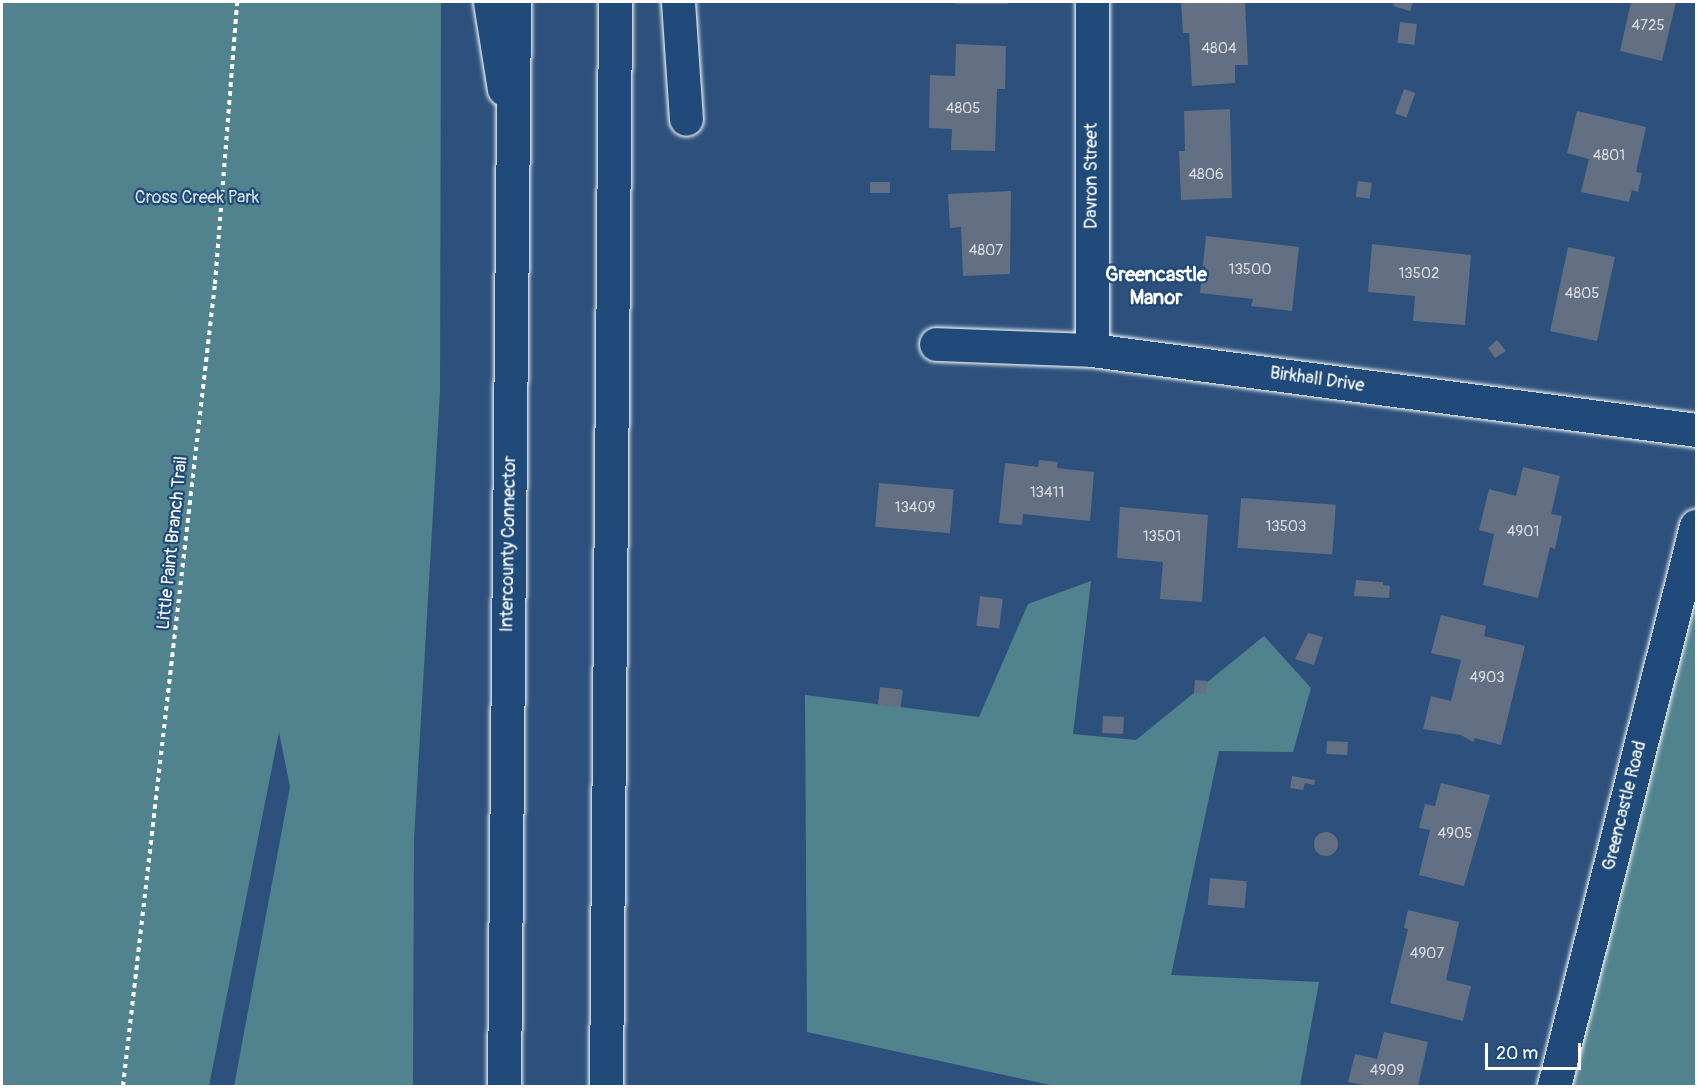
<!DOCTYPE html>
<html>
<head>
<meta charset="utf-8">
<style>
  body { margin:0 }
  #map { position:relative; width:1698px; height:1088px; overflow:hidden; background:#2d517c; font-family:Pangolin,sans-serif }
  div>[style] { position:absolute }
  .green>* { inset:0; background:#51838e }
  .building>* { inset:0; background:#636f82; transform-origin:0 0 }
  .round { border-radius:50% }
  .path>* { height:4px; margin-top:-2px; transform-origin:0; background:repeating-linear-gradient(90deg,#fff 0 4.5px,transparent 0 9px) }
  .roads { filter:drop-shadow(0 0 2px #fff) drop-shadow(0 0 2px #fff) }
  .minor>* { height:33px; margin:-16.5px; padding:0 16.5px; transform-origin:16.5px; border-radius:16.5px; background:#1f4a7a }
  .highway>* { height:33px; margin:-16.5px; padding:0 16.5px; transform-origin:16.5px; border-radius:16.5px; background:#1f4a7a }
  span { translate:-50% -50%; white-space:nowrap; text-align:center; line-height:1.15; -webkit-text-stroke:4.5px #1f4a7a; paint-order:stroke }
  .number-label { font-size:15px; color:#d8dbe0 }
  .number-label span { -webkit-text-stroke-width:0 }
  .street-label { font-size:18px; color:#fff }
  .park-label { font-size:18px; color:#d4e0e3 }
  .neighbourhood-label { font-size:20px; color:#fff; font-weight:700 }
  .frame { position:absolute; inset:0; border:3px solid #fff; pointer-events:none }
  .scale { position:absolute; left:1485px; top:1043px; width:96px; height:27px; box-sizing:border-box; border:3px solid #fff; border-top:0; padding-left:8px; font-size:18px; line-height:21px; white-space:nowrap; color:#fff; -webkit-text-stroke:4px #1f4a7a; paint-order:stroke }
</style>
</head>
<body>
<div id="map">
  <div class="green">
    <div style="clip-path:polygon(2px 2px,441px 2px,440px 392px,414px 839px,413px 1086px,234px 1086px,290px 787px,279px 732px,209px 1086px,2px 1086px)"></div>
    <div style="clip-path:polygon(1696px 526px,1696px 1086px,1554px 1086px)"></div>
    <div style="clip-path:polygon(1091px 581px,1073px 734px,1136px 740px,1264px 636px,1311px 688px,1293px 752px,1219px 751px,1171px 975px,1319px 982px,1300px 1086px,1055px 1086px,807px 1032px,805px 695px,979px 717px,1028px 604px)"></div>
  </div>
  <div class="building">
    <div style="left:955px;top:2px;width:53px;height:2px"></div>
    <div style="clip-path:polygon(1181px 2px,1245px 2px,1248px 65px,1235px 65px,1235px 83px,1192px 86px,1189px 33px,1183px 33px)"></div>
    <div style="clip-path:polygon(1394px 2px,1413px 2px,1410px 11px,1393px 6px)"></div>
    <div style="clip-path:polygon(1631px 2px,1676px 2px,1662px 61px,1620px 51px)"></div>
    <div style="left:1400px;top:22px;width:17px;height:21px;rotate:7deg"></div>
    <div style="clip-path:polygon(956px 44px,1006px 46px,1005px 89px,997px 89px,995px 151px,951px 150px,952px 129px,929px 128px,930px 75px,955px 76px)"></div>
    <div style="left:1404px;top:89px;width:12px;height:26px;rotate:20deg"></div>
    <div style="clip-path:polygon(1230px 109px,1232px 198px,1181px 200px,1179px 151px,1185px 151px,1184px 111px)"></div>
    <div style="clip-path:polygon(1577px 111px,1646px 127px,1636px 172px,1642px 173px,1638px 192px,1632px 190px,1629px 202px,1581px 192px,1589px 159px,1567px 153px)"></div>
    <div style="left:1358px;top:181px;width:14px;height:16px;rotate:8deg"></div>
    <div style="left:870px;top:182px;width:20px;height:11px"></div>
    <div style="clip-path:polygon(1011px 191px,1010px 274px,963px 276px,961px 227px,950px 228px,948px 194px)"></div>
    <div style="clip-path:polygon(1206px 236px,1299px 247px,1292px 311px,1251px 306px,1253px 299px,1200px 293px)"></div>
    <div style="clip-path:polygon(1372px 244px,1471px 255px,1465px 325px,1413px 321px,1415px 296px,1368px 292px)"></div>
    <div style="left:1568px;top:247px;width:48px;height:86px;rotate:12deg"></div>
    <div style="clip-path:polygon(1497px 340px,1506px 351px,1495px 358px,1488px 348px)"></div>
    <div style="clip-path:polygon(1039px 460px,1058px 462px,1057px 468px,1094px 472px,1090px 521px,1023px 514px,1022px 525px,999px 523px,1005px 463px,1038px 467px)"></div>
    <div style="clip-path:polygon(1523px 467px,1560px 476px,1551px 514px,1562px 516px,1555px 549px,1550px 547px,1538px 598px,1483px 585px,1494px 534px,1479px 530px,1489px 489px,1516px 496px)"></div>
    <div style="left:879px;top:483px;width:75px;height:44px;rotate:5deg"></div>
    <div style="left:1241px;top:498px;width:95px;height:50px;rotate:4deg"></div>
    <div style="clip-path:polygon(1120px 507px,1208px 515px,1202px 602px,1160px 599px,1163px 562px,1117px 558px)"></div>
    <div style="clip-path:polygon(1356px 580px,1383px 582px,1383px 585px,1390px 586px,1389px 598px,1354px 596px)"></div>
    <div style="left:980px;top:596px;width:23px;height:30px;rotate:7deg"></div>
    <div style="clip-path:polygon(1441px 615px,1486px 626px,1484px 636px,1525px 646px,1501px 745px,1475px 738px,1473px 742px,1461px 735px,1423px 729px,1431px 696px,1451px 701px,1461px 660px,1431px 653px)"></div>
    <div style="clip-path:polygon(1308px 633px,1323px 637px,1314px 665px,1295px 659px)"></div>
    <div style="left:1195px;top:680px;width:12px;height:13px;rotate:5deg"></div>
    <div style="left:880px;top:687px;width:23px;height:18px;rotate:7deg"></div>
    <div style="left:1103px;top:716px;width:21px;height:17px;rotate:3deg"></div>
    <div style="left:1327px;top:741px;width:21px;height:13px;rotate:3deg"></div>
    <div style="clip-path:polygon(1292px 776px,1315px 780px,1314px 785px,1305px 783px,1303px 790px,1290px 788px)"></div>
    <div style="clip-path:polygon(1441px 783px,1490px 795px,1464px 886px,1419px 875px,1430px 830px,1419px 828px,1425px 804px,1435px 806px)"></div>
    <div class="round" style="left:1314px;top:832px;width:24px;height:24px"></div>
    <div style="left:1210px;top:878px;width:37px;height:27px;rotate:5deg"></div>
    <div style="clip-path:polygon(1408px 910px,1459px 922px,1446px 980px,1471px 986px,1463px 1021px,1390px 1003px,1408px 929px,1404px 928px)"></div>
    <div style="clip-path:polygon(1384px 1032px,1428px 1042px,1418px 1086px,1368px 1086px,1348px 1082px,1355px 1054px,1377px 1059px)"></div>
  </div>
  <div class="path">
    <div style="left:123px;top:1086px;width:807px;rotate:-83.46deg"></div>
    <div style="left:215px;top:284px;width:283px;rotate:-85.5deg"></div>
  </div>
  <div class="roads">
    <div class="minor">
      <div style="left:490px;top:2px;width:88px;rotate:80.9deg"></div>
      <div style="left:678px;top:2px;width:117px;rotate:86.1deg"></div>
      <div style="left:1092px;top:2px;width:348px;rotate:90deg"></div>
      <div style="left:936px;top:344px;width:156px;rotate:2.2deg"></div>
      <div style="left:1092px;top:350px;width:609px;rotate:7.54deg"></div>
      <div style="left:1554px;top:1086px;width:578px;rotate:-75.77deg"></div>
    </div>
    <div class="highway">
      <div style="left:504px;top:1086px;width:1084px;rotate:-89.47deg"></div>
      <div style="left:606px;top:1086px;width:1084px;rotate:-89.52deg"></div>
    </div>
  </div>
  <div class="number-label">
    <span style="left:1648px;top:26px">4725</span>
    <span style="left:1219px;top:49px">4804</span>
    <span style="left:963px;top:109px">4805</span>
    <span style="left:1609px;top:156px">4801</span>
    <span style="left:1206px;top:175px">4806</span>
    <span style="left:986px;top:251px">4807</span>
    <span style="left:1250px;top:270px">13500</span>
    <span style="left:1419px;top:274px">13502</span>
    <span style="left:1582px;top:294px">4805</span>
    <span style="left:1047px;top:493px">13411</span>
    <span style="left:915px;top:508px">13409</span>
    <span style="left:1286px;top:527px">13503</span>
    <span style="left:1523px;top:532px">4901</span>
    <span style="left:1162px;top:537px">13501</span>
    <span style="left:1487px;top:678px">4903</span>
    <span style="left:1455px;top:834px">4905</span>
    <span style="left:1427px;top:954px">4907</span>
    <span style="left:1387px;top:1071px">4909</span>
  </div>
  <div class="street-label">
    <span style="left:1092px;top:176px;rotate:-90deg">Davron Street</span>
    <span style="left:1317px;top:380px;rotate:8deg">Birkhall Drive</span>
    <span style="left:173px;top:543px;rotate:-84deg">Little Paint Branch Trail</span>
    <span style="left:509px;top:544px;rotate:-89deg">Intercounty Connector</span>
    <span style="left:1625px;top:806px;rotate:-76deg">Greencastle Road</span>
  </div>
  <div class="park-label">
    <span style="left:197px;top:198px">Cross Creek Park</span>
  </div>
  <div class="neighbourhood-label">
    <span style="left:1156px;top:286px">Greencastle<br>Manor</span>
  </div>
  <div class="frame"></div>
  <div class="scale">20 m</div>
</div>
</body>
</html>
